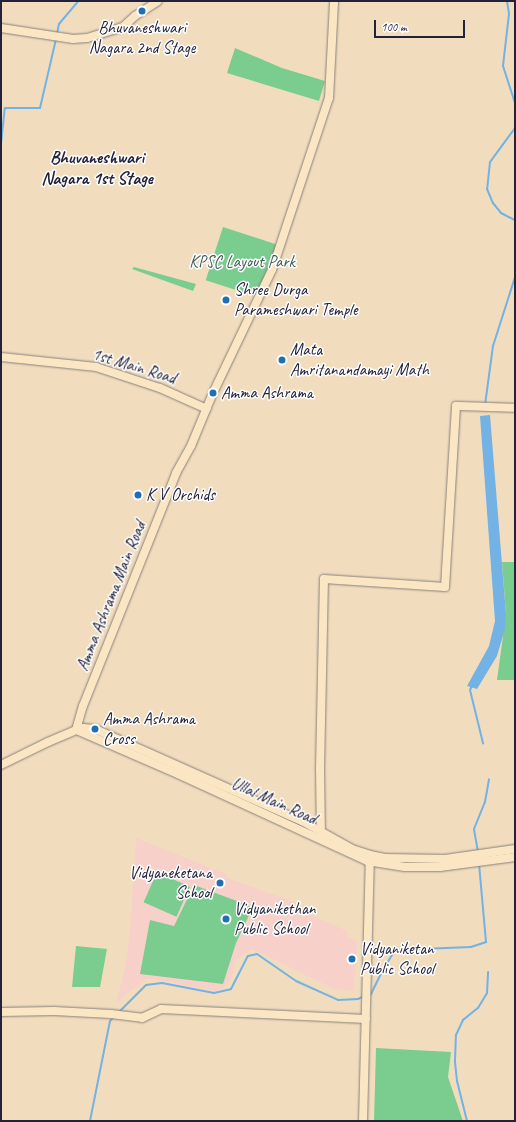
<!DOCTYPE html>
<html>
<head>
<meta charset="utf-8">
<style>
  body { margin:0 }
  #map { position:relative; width:516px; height:1122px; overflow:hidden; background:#f1ddbe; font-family:Caveat,sans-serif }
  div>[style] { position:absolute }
  .built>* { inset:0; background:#f7d0ca }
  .green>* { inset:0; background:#7acd8f; transform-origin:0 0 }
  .water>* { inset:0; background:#72b2e5 }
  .stream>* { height:2px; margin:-1px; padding:0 1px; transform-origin:1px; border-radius:1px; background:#72b2e5 }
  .roads { filter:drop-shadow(0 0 1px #8a807c) drop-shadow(0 0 1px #8a807c) }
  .secondary>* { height:8px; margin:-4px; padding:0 4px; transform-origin:4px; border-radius:4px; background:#fbe6c3 }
  .dots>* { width:11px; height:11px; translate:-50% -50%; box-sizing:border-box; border:2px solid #fff; border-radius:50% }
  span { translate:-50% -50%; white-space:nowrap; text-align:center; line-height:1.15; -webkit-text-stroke:3px #fff; paint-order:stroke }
  .poi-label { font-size:17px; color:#22223b }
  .left { translate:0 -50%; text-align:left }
  .right { translate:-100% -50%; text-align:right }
  .park-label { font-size:17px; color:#415e58 }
  .street-label { font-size:17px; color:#22223b }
  .neighbourhood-label { font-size:18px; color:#22223b; font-weight:700 }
  .frame { position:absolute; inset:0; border:2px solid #22223b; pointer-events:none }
  .scale { position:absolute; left:374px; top:20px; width:91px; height:18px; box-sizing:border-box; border:2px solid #22223b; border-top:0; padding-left:5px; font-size:12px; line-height:14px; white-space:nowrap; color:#22223b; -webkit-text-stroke:3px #fff; paint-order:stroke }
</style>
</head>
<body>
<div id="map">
  <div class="built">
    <div style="clip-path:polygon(136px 838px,228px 875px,226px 877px,296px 903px,295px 908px,347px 931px,347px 937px,357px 941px,354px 991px,334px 989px,252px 949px,236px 960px,231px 979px,224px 988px,215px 991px,154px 979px,147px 979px,128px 993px,116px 1003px,125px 969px,130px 932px)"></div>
  </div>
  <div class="green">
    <div style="clip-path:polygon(235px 48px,282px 68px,325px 81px,319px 101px,227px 73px)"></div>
    <div style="left:223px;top:227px;width:58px;height:56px;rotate:18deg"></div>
    <div style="clip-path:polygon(134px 267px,196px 284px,193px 291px,132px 269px)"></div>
    <div style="clip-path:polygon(502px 562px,515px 562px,515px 680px,497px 680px,506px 614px)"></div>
    <div style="left:157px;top:872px;width:36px;height:33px;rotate:24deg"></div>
    <div style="clip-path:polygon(194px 885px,253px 907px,236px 943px,223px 984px,140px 974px,150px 920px,174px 926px)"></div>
    <div style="clip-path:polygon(76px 946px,107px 949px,100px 987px,72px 987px)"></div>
    <div style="clip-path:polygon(376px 1048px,451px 1052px,448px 1077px,463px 1121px,374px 1121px)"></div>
  </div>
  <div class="water">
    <div style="clip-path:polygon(490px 415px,506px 614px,505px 629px,497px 656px,477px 689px,467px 686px,489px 646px,495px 621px,480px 416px)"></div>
  </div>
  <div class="stream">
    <div style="left:507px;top:1px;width:13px;rotate:81deg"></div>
    <div style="left:509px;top:14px;width:52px;rotate:96.6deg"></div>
    <div style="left:503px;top:66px;width:39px;rotate:72deg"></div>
    <div style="left:57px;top:34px;width:10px;rotate:-79deg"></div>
    <div style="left:59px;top:24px;width:30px;rotate:-50deg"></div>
    <div style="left:515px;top:128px;width:42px;rotate:126.3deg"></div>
    <div style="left:490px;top:162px;width:27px;rotate:96deg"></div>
    <div style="left:487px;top:189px;width:15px;rotate:67deg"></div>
    <div style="left:493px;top:203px;width:13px;rotate:51deg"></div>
    <div style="left:501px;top:213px;width:16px;rotate:27deg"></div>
    <div style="left:1px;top:144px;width:36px;rotate:-84deg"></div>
    <div style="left:5px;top:108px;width:35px"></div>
    <div style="left:40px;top:108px;width:71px;rotate:-76.9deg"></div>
    <div style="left:485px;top:405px;width:60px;rotate:-82.3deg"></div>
    <div style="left:493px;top:346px;width:72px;rotate:-72.3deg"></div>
    <div style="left:472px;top:686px;width:4px;rotate:117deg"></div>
    <div style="left:470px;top:690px;width:55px;rotate:76.2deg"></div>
    <div style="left:478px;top:852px;width:23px;rotate:-100deg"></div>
    <div style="left:474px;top:829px;width:29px;rotate:-68deg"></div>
    <div style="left:485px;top:802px;width:23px;rotate:-80deg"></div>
    <div style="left:368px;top:995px;width:3px;rotate:-18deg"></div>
    <div style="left:371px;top:994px;width:25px;rotate:-64deg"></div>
    <div style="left:382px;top:971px;width:25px;rotate:-58deg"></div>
    <div style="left:395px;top:950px;width:76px;rotate:-2.3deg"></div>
    <div style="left:471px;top:947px;width:16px;rotate:-18deg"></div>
    <div style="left:486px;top:942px;width:78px;rotate:-95.1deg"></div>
    <div style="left:118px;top:1013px;width:40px;rotate:-45deg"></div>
    <div style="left:146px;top:985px;width:16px;rotate:-7deg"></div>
    <div style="left:162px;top:983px;width:53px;rotate:10.9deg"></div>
    <div style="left:214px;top:993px;width:17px;rotate:-13deg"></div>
    <div style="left:231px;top:989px;width:37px;rotate:-63deg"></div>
    <div style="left:248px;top:956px;width:9px;rotate:-13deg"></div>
    <div style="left:257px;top:954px;width:47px;rotate:34.7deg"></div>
    <div style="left:296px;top:981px;width:46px;rotate:24.3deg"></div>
    <div style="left:338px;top:1000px;width:20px;rotate:-3deg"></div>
    <div style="left:358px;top:999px;width:7px;rotate:-27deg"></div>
    <div style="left:90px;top:1121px;width:102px;rotate:-78.7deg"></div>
    <div style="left:110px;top:1021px;width:4px;rotate:-45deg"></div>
    <div style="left:467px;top:1121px;width:41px;rotate:-104deg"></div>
    <div style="left:457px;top:1081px;width:20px;rotate:-96deg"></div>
    <div style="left:455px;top:1061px;width:26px;rotate:-88deg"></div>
    <div style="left:456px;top:1035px;width:17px;rotate:-65deg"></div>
    <div style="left:463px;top:1020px;width:19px;rotate:-39deg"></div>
    <div style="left:478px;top:1008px;width:17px;rotate:-59deg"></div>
    <div style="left:487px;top:993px;width:21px;rotate:-87deg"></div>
  </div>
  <div class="roads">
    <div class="secondary">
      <div style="left:1px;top:28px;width:73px;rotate:8.7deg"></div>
      <div style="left:73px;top:39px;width:14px;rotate:-4deg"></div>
      <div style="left:87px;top:38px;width:38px;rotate:-17deg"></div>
      <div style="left:123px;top:27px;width:16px;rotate:-43deg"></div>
      <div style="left:135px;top:16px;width:27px;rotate:-33deg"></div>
      <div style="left:1px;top:357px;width:96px;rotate:6deg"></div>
      <div style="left:96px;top:367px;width:67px;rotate:18.2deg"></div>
      <div style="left:160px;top:388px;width:51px;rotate:24.1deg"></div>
      <div style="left:76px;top:730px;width:25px;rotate:-74deg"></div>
      <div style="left:83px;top:706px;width:251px;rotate:-68.2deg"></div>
      <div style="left:176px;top:473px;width:31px;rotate:-61deg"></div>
      <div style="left:191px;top:446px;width:57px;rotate:-67.5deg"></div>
      <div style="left:213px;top:393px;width:136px;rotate:-64.4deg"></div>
      <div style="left:272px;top:270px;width:181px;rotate:-71.7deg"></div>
      <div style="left:329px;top:98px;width:97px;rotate:-87deg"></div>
      <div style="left:79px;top:731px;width:108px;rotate:23.5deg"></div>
      <div style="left:178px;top:774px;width:208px;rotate:24.7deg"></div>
      <div style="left:367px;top:861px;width:38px;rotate:9deg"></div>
      <div style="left:405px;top:867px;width:35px"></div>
      <div style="left:440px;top:867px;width:76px;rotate:-7.6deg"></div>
      <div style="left:1px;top:765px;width:52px;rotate:-26.1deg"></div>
      <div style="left:48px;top:742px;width:30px;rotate:-23deg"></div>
      <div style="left:76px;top:730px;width:7px;rotate:-16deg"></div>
      <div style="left:83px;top:728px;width:12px;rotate:5deg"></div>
      <div style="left:95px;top:729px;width:227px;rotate:24deg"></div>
      <div style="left:302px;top:821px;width:57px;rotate:29.2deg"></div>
      <div style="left:352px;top:849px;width:19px;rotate:18deg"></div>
      <div style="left:370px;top:855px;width:15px;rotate:11deg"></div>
      <div style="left:385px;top:858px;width:60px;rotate:1deg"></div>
      <div style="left:445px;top:859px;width:71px;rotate:-8.1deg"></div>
      <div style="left:321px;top:838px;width:69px;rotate:-90.8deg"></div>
      <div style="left:320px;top:769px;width:190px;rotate:-88.8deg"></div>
      <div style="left:324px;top:579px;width:121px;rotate:3.8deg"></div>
      <div style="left:445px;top:587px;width:181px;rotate:-86.5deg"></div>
      <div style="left:456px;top:406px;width:59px;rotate:1.9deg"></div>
      <div style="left:1px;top:1012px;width:53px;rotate:-1.1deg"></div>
      <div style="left:54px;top:1011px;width:57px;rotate:3deg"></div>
      <div style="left:111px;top:1014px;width:31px;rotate:7deg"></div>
      <div style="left:142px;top:1018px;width:21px;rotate:-25deg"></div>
      <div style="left:161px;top:1009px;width:205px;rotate:2.8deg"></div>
      <div style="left:363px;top:1121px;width:264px;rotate:-88.5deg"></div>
    </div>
  </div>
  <div class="dots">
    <div style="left:142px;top:11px;background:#1f6fb2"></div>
    <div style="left:226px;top:300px;background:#1f6fb2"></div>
    <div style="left:282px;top:360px;background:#1f6fb2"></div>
    <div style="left:213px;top:393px;background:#1f6fb2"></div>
    <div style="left:138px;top:495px;background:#1f6fb2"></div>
    <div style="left:95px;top:729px;background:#1f6fb2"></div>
    <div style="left:220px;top:883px;background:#1f6fb2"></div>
    <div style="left:226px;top:919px;background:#1f6fb2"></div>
    <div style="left:352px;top:959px;background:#1f6fb2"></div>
  </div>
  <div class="poi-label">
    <span style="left:142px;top:38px">Bhuvaneshwari<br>Nagara 2nd Stage</span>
    <span class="left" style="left:234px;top:300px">Shree Durga<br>Parameshwari Temple</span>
    <span class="left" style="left:290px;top:360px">Mata<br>Amritanandamayi Math</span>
    <span class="left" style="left:221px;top:393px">Amma Ashrama</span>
    <span class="left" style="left:146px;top:495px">K V Orchids</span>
    <span class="left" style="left:103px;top:729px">Amma Ashrama<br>Cross</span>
    <span class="right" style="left:212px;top:883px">Vidyaneketana<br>School</span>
    <span class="left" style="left:234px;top:919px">Vidyanikethan<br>Public School</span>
    <span class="left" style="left:360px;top:959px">Vidyaniketan<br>Public School</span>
  </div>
  <div class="park-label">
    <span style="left:242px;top:262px">KPSC Layout Park</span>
  </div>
  <div class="street-label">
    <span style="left:134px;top:366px;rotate:17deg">1st Main Road</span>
    <span style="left:111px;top:596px;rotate:-68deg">Amma Ashrama Main Road</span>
    <span style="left:274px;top:801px;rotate:24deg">Ullal Main Road</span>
  </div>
  <div class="neighbourhood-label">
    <span style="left:97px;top:168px">Bhuvaneshwari<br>Nagara 1st Stage</span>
  </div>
  <div class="frame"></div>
  <div class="scale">100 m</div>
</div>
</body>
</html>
